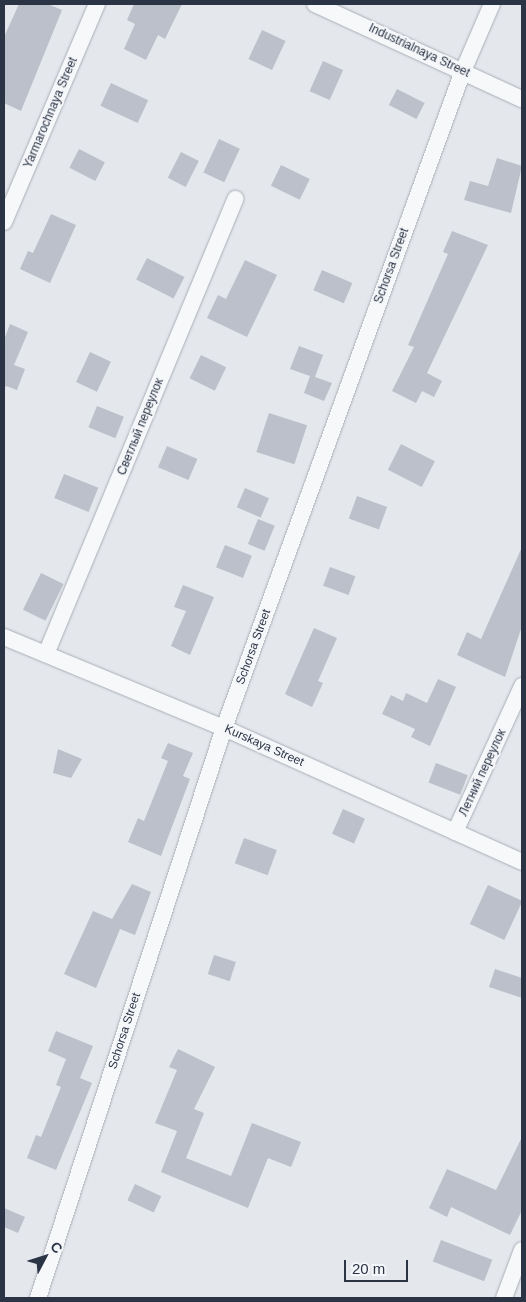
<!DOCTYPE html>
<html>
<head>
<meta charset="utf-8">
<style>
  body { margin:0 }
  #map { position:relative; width:526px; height:1302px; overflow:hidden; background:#e4e7ec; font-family:Arial,sans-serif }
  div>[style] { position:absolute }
  .building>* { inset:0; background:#bbc0ca; transform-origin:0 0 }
  .roads { filter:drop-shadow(0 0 1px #a9aeb7) drop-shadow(0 0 1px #a9aeb7) }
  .street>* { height:16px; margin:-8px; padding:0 8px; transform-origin:8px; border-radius:8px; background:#f7f8fa }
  span { translate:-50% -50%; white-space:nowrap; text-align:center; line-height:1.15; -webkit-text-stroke:4px #f4f6f9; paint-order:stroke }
  .street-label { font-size:12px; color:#2b3445 }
  .frame { position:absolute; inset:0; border:5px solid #2b3445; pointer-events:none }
  .north { position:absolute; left:20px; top:1232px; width:50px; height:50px; -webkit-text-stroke:4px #f4f6f9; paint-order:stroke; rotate:50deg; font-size:14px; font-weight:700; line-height:20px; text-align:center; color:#2b3445 }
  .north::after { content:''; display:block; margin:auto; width:18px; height:22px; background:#2b3445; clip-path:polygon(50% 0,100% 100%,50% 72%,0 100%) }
  .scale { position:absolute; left:344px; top:1260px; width:64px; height:22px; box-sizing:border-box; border:2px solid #2b3445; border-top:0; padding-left:6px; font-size:15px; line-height:18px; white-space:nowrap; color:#2b3445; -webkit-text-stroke:4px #f4f6f9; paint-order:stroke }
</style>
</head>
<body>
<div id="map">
  <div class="building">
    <div style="clip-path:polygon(19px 4px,48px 4px,62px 10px,21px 111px,4px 103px,4px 37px)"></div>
    <div style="clip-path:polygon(134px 4px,182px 4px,165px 39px,158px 35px,146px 60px,124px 49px,135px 24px,127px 20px)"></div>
    <div style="left:262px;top:30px;width:26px;height:32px;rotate:25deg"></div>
    <div style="left:323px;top:61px;width:22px;height:33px;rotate:24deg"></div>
    <div style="left:111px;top:83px;width:41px;height:25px;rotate:25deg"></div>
    <div style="left:397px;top:89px;width:31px;height:18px;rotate:27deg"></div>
    <div style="left:219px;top:139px;width:23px;height:37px;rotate:25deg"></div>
    <div style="left:79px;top:149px;width:29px;height:21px;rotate:27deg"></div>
    <div style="left:181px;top:152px;width:20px;height:29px;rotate:27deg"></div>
    <div style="clip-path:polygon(497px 158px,522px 166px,511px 213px,464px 200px,470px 181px,488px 186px)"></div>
    <div style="left:281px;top:165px;width:32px;height:23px;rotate:26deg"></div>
    <div style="clip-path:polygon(51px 214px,76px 225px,50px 283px,20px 269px,28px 251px,33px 253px)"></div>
    <div style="clip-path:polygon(452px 231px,488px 245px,427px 373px,442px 381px,434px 397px,422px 391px,416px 403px,392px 391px,414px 347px,408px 345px,448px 254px,443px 252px)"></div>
    <div style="left:147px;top:258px;width:42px;height:24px;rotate:27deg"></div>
    <div style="clip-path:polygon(245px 260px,277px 275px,247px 337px,207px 318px,218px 295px,226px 299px)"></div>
    <div style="left:322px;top:270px;width:33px;height:22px;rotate:23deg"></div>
    <div style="clip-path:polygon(10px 324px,28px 332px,14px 365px,25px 369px,17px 390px,6px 386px,4px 389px,4px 340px)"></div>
    <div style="clip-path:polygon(299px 346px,323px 355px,315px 377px,332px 383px,324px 401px,304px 393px,310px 376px,290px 369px)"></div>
    <div style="left:90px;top:352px;width:23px;height:33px;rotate:25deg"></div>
    <div style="left:201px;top:355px;width:28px;height:26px;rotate:26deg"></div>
    <div style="left:97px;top:406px;width:29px;height:23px;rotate:22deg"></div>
    <div style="left:269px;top:413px;width:40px;height:41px;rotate:18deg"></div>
    <div style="left:401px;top:444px;width:38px;height:29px;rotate:27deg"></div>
    <div style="left:167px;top:446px;width:33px;height:23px;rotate:23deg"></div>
    <div style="left:64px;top:474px;width:37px;height:26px;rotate:22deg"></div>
    <div style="left:245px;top:488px;width:26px;height:21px;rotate:23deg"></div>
    <div style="left:357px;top:496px;width:32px;height:24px;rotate:20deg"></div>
    <div style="left:258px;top:519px;width:18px;height:27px;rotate:22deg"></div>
    <div style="left:225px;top:545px;width:29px;height:24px;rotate:22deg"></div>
    <div style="clip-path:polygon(522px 547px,522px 626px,505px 677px,457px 655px,467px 632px,481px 639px)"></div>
    <div style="left:330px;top:567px;width:27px;height:20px;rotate:20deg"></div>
    <div style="left:41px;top:573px;width:25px;height:41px;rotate:26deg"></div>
    <div style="clip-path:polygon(183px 585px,214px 597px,190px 655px,171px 646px,186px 611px,174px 607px)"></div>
    <div style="clip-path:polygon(314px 628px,337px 638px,318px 681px,323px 683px,312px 707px,285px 694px)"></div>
    <div style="clip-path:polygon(438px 679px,456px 687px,430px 746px,411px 737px,415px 729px,382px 714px,391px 695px,403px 701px,406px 693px,427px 703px)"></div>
    <div style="clip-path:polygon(168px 743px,193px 753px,183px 776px,190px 779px,161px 856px,128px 842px,138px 818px,144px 821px,168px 761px,161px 758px)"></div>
    <div style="clip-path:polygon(58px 749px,82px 759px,71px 778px,53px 773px)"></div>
    <div style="left:436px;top:763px;width:34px;height:21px;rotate:21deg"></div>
    <div style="left:343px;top:809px;width:24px;height:27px;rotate:24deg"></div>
    <div style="left:244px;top:838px;width:35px;height:27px;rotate:20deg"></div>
    <div style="clip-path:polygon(132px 884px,151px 892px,135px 935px,120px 929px,96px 988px,64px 974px,93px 911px,112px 919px)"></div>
    <div style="left:488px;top:885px;width:38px;height:43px;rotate:25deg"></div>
    <div style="left:214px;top:955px;width:23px;height:20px;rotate:18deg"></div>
    <div style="clip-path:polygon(495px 969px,522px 978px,522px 998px,489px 987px)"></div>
    <div style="clip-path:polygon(56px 1031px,93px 1046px,80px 1078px,92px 1083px,56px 1170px,27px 1158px,36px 1135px,41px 1137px,61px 1087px,56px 1085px,66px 1059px,48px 1051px)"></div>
    <div style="clip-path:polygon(178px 1049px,215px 1067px,194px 1109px,204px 1113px,186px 1158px,231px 1176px,252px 1123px,301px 1142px,291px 1167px,268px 1158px,248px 1208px,161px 1172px,177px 1131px,155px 1123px,177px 1070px,169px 1067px)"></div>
    <div style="clip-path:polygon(522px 1137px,522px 1210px,510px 1235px,451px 1207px,447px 1217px,429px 1208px,447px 1169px,496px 1190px)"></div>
    <div style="left:135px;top:1184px;width:29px;height:18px;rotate:25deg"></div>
    <div style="clip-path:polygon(4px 1208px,25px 1217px,18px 1233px,4px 1227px)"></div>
    <div style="left:441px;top:1240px;width:55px;height:23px;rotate:21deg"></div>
  </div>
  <div class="roads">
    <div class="street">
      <div style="left:315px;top:4px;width:228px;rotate:24.7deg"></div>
      <div style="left:4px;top:222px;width:237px;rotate:-66.9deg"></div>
      <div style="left:4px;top:637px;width:238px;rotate:22.5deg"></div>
      <div style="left:224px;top:728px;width:327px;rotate:24.2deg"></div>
      <div style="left:46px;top:654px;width:493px;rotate:-67.4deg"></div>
      <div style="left:455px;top:832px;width:161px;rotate:-65.3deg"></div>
      <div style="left:38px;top:1298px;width:600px;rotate:-71.93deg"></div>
      <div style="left:224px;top:728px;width:699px;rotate:-70.01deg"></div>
      <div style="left:463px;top:71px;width:73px;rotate:-66.6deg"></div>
      <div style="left:504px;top:1298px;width:51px;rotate:-69.4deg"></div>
    </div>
  </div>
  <div class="street-label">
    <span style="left:419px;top:51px;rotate:25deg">Industrialnaya Street</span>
    <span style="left:51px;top:113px;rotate:-67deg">Yarmarochnaya Street</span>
    <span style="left:392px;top:266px;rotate:-70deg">Schorsa Street</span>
    <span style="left:141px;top:427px;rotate:-68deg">Светлый переулок</span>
    <span style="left:254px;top:647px;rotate:-70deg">Schorsa Street</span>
    <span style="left:264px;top:746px;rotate:24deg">Kurskaya Street</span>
    <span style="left:483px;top:773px;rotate:-65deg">Летний переулок</span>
    <span style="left:125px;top:1031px;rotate:-72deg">Schorsa Street</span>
  </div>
  <div class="frame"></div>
  <div class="north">С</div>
  <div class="scale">20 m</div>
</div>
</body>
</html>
